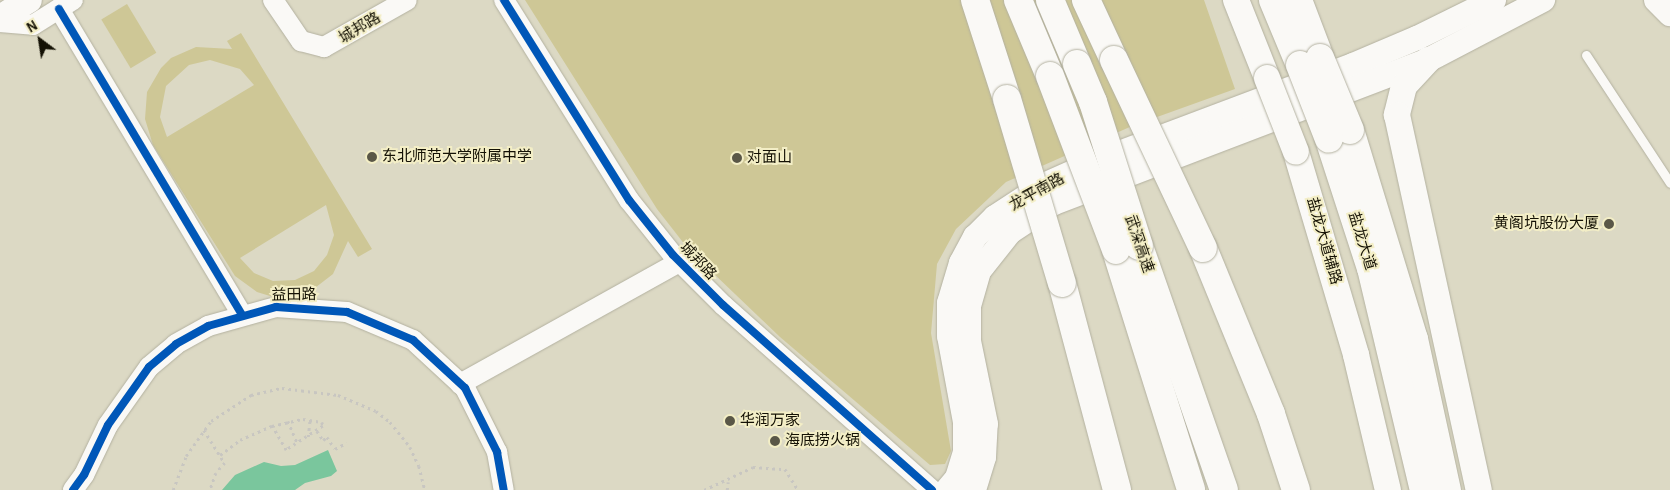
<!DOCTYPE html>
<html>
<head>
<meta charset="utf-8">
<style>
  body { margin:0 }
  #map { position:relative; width:1670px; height:490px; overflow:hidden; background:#dcd9c4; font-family:"Alegreya Sans","Noto Sans SC",sans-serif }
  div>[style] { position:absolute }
  .green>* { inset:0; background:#cec796; transform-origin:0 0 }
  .water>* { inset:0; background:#7ac69d }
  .path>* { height:2.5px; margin-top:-1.25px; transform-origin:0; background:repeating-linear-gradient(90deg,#c8c6c1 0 2.5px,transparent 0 6.5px) }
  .roads { filter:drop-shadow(0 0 1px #b3b1a0) drop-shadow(0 0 1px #b3b1a0) }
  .service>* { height:9px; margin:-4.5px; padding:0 4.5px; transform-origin:4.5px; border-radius:4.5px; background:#faf9f6 }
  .tertiary>* { height:20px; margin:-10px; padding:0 10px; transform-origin:10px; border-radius:10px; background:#faf9f6 }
  .secondary>* { height:24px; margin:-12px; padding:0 12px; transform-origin:12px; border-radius:12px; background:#faf9f6 }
  .primary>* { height:26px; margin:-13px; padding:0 13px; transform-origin:13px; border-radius:13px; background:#faf9f6 }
  .trunk>* { height:28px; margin:-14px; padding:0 14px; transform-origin:14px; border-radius:14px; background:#faf9f6 }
  .motorway>* { height:28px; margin:-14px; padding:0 14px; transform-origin:14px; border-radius:14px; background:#faf9f6 }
  .bridges { filter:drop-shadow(0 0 1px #b3b1a0) drop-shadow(0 0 1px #b3b1a0) }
  .primary-bridge>* { height:26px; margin:-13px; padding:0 13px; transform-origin:13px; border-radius:13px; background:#faf9f6 }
  .trunk-bridge>* { height:28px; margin:-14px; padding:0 14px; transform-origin:14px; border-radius:14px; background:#faf9f6 }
  .motorway-bridge>* { height:28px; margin:-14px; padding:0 14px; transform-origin:14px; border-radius:14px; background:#faf9f6 }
  .cycleway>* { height:8px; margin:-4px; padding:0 4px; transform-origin:4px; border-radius:4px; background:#0057b8 }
  .dots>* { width:14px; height:14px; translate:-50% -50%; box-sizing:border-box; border:2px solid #f3eec6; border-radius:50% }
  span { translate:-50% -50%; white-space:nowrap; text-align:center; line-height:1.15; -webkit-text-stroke:4px #f3eec6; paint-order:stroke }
  .street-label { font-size:15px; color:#141104 }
  .poi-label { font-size:15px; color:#141104 }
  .left { translate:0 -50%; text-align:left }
  .right { translate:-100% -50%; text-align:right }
  .north { position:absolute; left:15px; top:15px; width:50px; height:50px; -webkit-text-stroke:4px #f3eec6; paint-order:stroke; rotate:329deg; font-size:14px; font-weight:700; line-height:20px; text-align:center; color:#141104 }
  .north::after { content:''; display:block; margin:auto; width:18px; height:22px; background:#141104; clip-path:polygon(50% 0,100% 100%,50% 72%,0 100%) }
</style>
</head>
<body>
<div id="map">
  <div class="green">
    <div style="clip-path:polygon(525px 0,1204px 0,1235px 89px,1132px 126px,1006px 182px,956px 229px,937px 264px,931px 333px,951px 451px,945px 464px,930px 465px,780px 337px,689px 250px,657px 209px)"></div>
    <div style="left:127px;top:4px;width:57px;height:30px;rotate:59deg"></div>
    <div style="clip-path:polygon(evenodd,241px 33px,372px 249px,358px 257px,348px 241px,333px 274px,311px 291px,298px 295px,270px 296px,257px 292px,235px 276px,153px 145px,145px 119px,147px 92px,161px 68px,171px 58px,196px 47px,232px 49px,227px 41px,241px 33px,210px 60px,240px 69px,254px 85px,167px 137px,160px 117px,166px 86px,189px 65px,210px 60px,241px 33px,326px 205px,334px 235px,327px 255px,314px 271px,295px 280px,273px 281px,254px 273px,240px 258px,326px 205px)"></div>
  </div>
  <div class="water">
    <div style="clip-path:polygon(328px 450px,337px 471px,331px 476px,305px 483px,295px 490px,222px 490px,235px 475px,264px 462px,281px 466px,295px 465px)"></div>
  </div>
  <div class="path">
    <div style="left:303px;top:419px;width:19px;rotate:9deg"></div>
    <div style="left:322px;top:422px;width:4px;rotate:76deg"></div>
    <div style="left:323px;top:426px;width:44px;rotate:147deg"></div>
    <div style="left:286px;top:450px;width:28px;rotate:-120deg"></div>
    <div style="left:272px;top:426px;width:32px;rotate:-13deg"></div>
    <div style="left:288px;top:421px;width:23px;rotate:67deg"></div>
    <div style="left:204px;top:430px;width:39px;rotate:58deg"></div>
    <div style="left:225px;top:463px;width:13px;rotate:132deg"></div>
    <div style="left:216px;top:473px;width:18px;rotate:109deg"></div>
    <div style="left:317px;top:431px;width:11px;rotate:56deg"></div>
    <div style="left:323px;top:440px;width:5px;rotate:-37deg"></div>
    <div style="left:327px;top:437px;width:14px;rotate:56deg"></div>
    <div style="left:335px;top:449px;width:13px;rotate:-29deg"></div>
    <div style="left:308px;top:437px;width:18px;rotate:-84deg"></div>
    <div style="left:220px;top:455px;width:25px;rotate:-37deg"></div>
    <div style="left:240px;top:440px;width:35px;rotate:-24deg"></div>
    <div style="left:173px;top:490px;width:36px;rotate:-69deg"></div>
    <div style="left:186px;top:456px;width:43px;rotate:-54.5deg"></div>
    <div style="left:211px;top:421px;width:48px;rotate:-33deg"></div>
    <div style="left:251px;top:395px;width:32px;rotate:-13deg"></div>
    <div style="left:282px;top:388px;width:56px;rotate:7.1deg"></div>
    <div style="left:338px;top:395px;width:41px;rotate:22.8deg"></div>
    <div style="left:376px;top:411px;width:18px;rotate:38deg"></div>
    <div style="left:390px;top:422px;width:32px;rotate:51deg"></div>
    <div style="left:410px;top:447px;width:21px;rotate:65deg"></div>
    <div style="left:419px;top:466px;width:25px;rotate:76deg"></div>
    <div style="left:704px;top:490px;width:54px;rotate:-25.1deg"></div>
    <div style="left:753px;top:467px;width:32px;rotate:4deg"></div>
    <div style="left:785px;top:469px;width:25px;rotate:58deg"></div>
    <div style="left:727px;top:490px;width:8px;rotate:-83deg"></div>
  </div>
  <div class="roads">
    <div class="service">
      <div style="left:1586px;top:55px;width:153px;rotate:56.7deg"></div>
    </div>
    <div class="tertiary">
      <div style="left:273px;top:0;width:50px;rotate:55.7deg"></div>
      <div style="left:301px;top:41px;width:24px;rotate:15deg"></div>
      <div style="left:324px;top:47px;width:95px;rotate:-29.5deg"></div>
      <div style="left:504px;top:0;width:236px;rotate:58deg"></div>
      <div style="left:629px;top:200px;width:70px;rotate:51.3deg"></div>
      <div style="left:673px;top:255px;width:71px;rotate:45deg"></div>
      <div style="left:723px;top:305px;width:279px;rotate:41.5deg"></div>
      <div style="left:59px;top:9px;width:357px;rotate:59.1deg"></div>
      <div style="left:0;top:22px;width:33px;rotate:5deg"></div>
      <div style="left:33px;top:25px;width:47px;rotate:-32deg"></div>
      <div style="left:460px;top:384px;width:251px;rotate:-29.1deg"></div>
      <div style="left:73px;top:490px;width:19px;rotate:-54deg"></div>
      <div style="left:84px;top:475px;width:55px;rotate:-64.4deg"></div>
      <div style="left:108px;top:425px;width:71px;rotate:-54.7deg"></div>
      <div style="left:149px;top:367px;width:35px;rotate:-40deg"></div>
      <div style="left:176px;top:344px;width:37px;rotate:-29deg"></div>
      <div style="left:208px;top:326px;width:71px;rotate:-15.6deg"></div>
      <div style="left:276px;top:307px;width:71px;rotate:4deg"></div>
      <div style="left:347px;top:312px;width:72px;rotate:23deg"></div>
      <div style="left:413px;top:340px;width:71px;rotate:42.7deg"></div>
      <div style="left:465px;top:388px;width:72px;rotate:63.4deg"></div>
      <div style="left:497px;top:452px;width:39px;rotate:80deg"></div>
    </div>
    <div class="secondary">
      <div style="left:1656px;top:0;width:20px;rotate:45deg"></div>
      <div style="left:947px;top:490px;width:16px;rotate:-50deg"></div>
      <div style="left:957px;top:478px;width:28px;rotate:-73deg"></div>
      <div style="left:965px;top:451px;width:29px;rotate:-90deg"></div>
      <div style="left:965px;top:422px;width:87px;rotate:-100.5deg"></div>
      <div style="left:949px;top:336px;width:33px;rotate:-90deg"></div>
      <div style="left:949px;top:303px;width:42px;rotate:-73.3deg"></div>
      <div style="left:961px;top:263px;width:30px;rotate:-62deg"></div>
      <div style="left:975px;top:237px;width:28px;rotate:-45deg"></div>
      <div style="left:995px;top:217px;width:59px;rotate:-33.1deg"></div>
      <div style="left:1044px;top:185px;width:59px;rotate:-24deg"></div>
      <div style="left:1098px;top:161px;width:272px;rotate:-20.6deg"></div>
      <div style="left:1353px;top:65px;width:69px;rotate:-22.9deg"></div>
      <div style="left:1417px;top:38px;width:86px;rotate:-26.3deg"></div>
      <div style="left:974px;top:490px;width:34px;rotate:-73deg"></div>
      <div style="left:984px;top:457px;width:33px;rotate:-87deg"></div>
      <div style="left:986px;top:424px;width:85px;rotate:-101.6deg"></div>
      <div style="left:969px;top:341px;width:35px;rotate:-90deg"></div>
      <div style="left:969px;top:306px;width:36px;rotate:-74deg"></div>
      <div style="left:979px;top:271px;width:50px;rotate:-51.5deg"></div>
      <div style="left:1010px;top:232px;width:53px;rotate:-33.4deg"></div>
      <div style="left:1054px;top:203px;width:400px;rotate:-20.9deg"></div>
      <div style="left:1428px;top:60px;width:130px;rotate:-27.6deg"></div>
    </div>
    <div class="primary">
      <div style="left:1236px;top:0;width:84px;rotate:68.3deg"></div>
      <div style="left:0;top:18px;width:34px;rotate:-32deg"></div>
      <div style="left:1428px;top:60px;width:35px;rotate:133deg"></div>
      <div style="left:1404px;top:86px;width:30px;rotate:104deg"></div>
      <div style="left:1397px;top:115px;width:384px;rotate:77.7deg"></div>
      <div style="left:1296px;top:152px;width:212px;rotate:73.5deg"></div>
      <div style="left:1356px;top:355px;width:139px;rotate:76.7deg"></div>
    </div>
    <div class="trunk">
      <div style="left:1273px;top:0;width:70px;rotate:67.4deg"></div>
      <div style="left:1298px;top:0;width:62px;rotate:69.2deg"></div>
      <div style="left:1350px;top:130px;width:219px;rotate:73deg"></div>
      <div style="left:1414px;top:339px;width:155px;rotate:77.7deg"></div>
      <div style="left:1329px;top:139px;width:136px;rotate:72deg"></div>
      <div style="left:1371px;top:268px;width:228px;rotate:76.6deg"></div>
    </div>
    <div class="motorway">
      <div style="left:975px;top:0;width:104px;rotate:72.1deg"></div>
      <div style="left:1018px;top:0;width:82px;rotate:67.2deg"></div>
      <div style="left:1050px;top:0;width:69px;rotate:67.1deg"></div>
      <div style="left:1086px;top:0;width:66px;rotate:65deg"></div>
      <div style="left:1139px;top:246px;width:258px;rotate:70.8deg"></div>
      <div style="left:1203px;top:248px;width:179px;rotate:67.7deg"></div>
      <div style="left:1271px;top:414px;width:80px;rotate:71.8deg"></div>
      <div style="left:1116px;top:250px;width:251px;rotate:72.6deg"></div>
      <div style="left:1062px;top:283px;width:214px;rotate:75.1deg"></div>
    </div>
  </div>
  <div class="bridges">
    <div class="primary-bridge">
      <div style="left:1267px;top:78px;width:79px;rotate:68.6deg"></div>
    </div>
    <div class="trunk-bridge">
      <div style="left:1320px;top:58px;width:78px;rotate:67.4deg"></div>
      <div style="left:1300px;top:65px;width:79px;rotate:68.6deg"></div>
    </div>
    <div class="motorway-bridge">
      <div style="left:1114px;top:60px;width:208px;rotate:64.7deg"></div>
      <div style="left:1077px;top:64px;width:41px;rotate:67.2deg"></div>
      <div style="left:1093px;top:102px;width:151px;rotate:72.3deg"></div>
      <div style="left:1050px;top:76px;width:186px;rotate:69.2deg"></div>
      <div style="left:1007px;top:99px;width:192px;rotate:73.4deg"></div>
    </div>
  </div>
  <div class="cycleway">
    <div style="left:504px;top:0;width:236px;rotate:58deg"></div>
    <div style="left:629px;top:200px;width:70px;rotate:51.3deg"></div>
    <div style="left:673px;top:255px;width:71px;rotate:45deg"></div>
    <div style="left:723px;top:305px;width:279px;rotate:41.5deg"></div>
    <div style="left:59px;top:9px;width:357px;rotate:59.1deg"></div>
    <div style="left:73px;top:490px;width:19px;rotate:-54deg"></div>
    <div style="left:84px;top:475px;width:55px;rotate:-64.4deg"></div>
    <div style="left:108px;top:425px;width:71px;rotate:-54.7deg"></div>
    <div style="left:149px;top:367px;width:35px;rotate:-40deg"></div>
    <div style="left:176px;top:344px;width:37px;rotate:-29deg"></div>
    <div style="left:208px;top:326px;width:71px;rotate:-15.6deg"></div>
    <div style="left:276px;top:307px;width:71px;rotate:4deg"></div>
    <div style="left:347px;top:312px;width:72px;rotate:23deg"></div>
    <div style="left:413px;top:340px;width:71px;rotate:42.7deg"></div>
    <div style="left:465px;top:388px;width:72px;rotate:63.4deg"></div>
    <div style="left:497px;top:452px;width:39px;rotate:80deg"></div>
  </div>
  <div class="dots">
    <div style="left:372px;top:157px;background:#5a5747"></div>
    <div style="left:737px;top:158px;background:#5a5747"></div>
    <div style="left:1609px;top:224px;background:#5a5747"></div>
    <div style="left:730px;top:421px;background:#5a5747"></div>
    <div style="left:775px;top:441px;background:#5a5747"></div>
  </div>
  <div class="street-label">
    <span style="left:360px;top:28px;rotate:-31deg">城邦路</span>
    <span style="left:1037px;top:192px;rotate:-29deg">龙平南路</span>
    <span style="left:1324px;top:241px;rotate:74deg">盐龙大道辅路</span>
    <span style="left:1362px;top:241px;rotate:73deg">盐龙大道</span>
    <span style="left:1139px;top:244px;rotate:71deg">武深高速</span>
    <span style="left:698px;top:261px;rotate:46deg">城邦路</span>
    <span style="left:294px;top:295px;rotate:-1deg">益田路</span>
  </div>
  <div class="poi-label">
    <span class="left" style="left:382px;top:157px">东北师范大学附属中学</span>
    <span class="left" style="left:747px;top:158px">对面山</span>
    <span class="right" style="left:1599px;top:224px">黄阁坑股份大厦</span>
    <span class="left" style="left:740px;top:421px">华润万家</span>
    <span class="left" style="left:785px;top:441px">海底捞火锅</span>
  </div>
  <div class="north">N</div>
</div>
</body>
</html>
